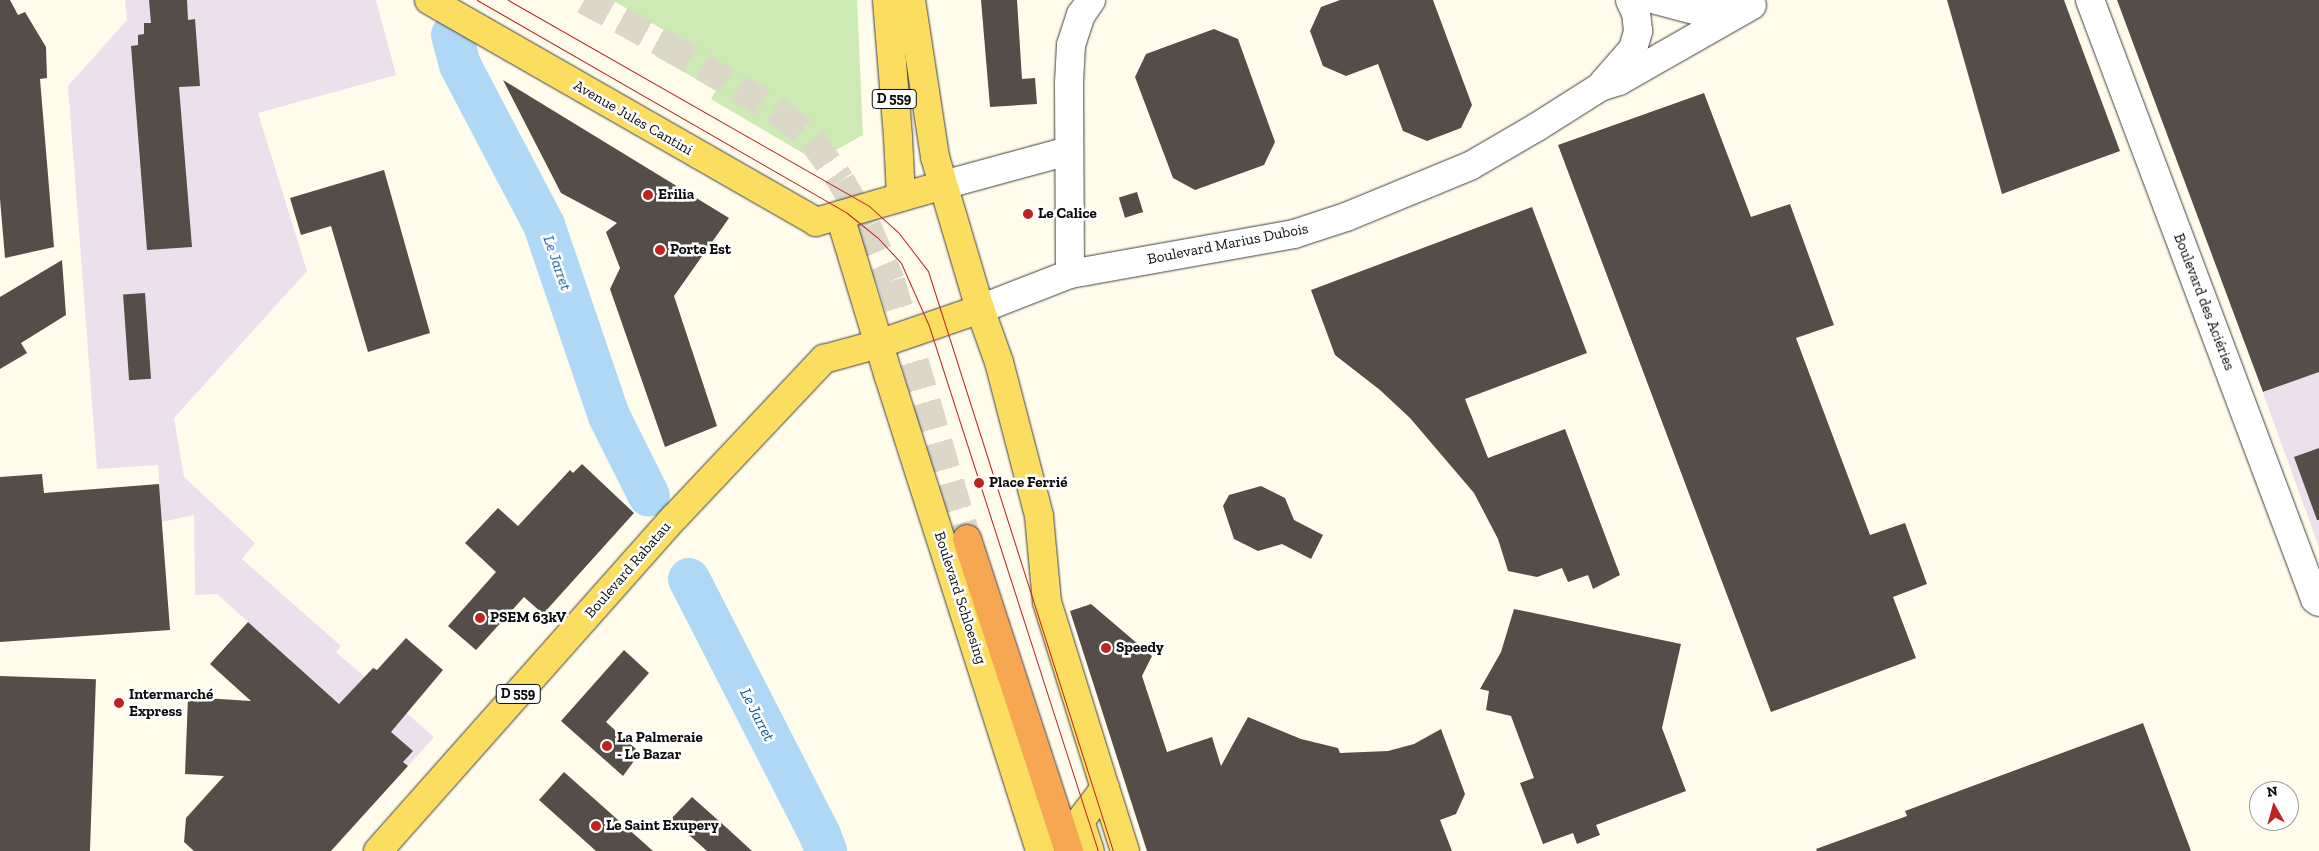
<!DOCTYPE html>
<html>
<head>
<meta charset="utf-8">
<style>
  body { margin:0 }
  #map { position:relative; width:2319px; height:851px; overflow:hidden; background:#fffceb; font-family:"Zilla Slab",serif }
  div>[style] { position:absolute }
  .industrial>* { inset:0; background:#ebe0eb }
  .green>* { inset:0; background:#cde9b4 }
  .river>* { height:42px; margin:-21px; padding:0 21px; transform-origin:21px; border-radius:21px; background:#afd8f7 }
  .building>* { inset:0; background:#554e48; transform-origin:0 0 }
  .highway-tunnel>* { height:28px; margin-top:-14px; transform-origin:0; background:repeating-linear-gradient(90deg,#dbd8ca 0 28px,transparent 0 42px) }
  .roads { filter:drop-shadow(0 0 1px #3f3f3f) drop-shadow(0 0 1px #3f3f3f) }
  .minor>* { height:28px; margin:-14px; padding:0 14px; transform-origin:14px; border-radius:14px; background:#fff }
  .major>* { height:28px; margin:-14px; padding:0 14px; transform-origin:14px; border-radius:14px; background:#fbde5f }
  .highway>* { height:28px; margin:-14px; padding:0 14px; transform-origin:14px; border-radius:14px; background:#f7a651 }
  .tram>* { height:1px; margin:-0.5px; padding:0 0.5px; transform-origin:0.5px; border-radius:0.5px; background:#be2322 }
  .dots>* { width:14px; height:14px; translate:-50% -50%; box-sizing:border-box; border:2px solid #fff; border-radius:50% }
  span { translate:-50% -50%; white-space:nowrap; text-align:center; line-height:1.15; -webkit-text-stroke:5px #fff; paint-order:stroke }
  .shield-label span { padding:1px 4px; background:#fff; border:1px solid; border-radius:4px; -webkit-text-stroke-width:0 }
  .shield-label { font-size:14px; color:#0c0c0c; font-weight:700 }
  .street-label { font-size:15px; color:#0c0c0c }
  .poi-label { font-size:15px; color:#0c0c0c; font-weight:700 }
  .left { translate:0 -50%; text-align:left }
  .water-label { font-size:16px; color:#145a9f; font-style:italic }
  .north { position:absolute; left:2249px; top:781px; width:50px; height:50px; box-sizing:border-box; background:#fff; border:1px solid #9e9e9e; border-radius:50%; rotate:353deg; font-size:14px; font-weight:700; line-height:20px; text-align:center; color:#0c0c0c }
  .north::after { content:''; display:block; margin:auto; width:18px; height:22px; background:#be2322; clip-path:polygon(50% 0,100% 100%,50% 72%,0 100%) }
</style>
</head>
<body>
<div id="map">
  <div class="industrial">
    <div style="clip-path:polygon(125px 0,376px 0,396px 75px,258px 113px,307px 271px,174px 418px,184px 477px,255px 543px,242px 559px,341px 646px,336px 652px,434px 737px,408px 766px,217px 594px,195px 595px,194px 515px,162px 522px,158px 465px,97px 469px,68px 86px,127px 20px)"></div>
    <div style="clip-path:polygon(2319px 371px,2319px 547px,2263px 393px)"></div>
  </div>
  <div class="green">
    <div style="clip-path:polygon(612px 0,857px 0,863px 135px,816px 161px,711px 99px,716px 90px,655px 56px,669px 33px)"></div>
  </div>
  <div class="river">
    <div style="left:452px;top:35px;width:31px;rotate:75deg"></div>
    <div style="left:460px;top:65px;width:181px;rotate:62.3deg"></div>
    <div style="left:544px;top:225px;width:202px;rotate:71.2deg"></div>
    <div style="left:609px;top:416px;width:89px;rotate:63.4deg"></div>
    <div style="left:689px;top:579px;width:288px;rotate:62.9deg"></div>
    <div style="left:820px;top:835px;width:17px;rotate:69deg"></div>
  </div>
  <div class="building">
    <div style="clip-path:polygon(0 0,10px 0,18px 15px,25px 12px,46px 47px,47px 78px,40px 79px,54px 247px,5px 258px,0 199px)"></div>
    <div style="clip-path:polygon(149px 0,187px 0,188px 20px,195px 19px,200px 86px,179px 87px,192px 247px,147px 250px,131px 46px,138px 45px,138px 35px,144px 34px,144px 23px,151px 23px)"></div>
    <div style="clip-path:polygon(981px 0,1017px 0,1022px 79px,1035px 78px,1037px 104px,990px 107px)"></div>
    <div style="clip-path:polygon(1340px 0,1433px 0,1472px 105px,1461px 128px,1427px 141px,1403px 131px,1378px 64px,1346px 76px,1323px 66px,1310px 31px,1321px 7px)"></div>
    <div style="clip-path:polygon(1947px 0,2064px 0,2120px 151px,2002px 194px)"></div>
    <div style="clip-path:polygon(2117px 0,2319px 0,2319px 372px,2263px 392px)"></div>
    <div style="clip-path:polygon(1214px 29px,1238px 39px,1275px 142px,1264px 165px,1195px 190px,1173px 178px,1135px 77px,1146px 54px)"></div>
    <div style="clip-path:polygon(503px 80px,729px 218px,674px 296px,717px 426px,665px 447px,610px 289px,620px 268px,606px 232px,617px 223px,561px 193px)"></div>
    <div style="clip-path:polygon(1704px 93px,1751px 217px,1790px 204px,1834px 325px,1796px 338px,1870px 535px,1905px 523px,1927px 584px,1893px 597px,1916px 658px,1771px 712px,1558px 145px)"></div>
    <div style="clip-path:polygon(384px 170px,430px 333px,368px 352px,331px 226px,301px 235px,290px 198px)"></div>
    <div style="left:1137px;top:192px;width:21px;height:19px;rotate:73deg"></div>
    <div style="clip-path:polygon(1532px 207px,1587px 353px,1465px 399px,1488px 458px,1565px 429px,1620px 575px,1593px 589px,1588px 575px,1568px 582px,1562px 568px,1537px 577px,1508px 571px,1498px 539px,1474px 493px,1410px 418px,1380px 390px,1335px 355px,1311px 290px)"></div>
    <div style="clip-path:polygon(62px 260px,66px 315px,21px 343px,27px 353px,0 369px,0 297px)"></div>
    <div style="left:145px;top:293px;width:86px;height:22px;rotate:86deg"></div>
    <div style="clip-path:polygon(2319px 448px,2319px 520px,2317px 520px,2294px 457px)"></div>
    <div style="clip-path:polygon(582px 464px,634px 513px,543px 614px,524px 597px,476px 650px,448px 626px,496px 572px,465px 543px,498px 508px,518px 526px,570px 470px,573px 473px)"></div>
    <div style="clip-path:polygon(42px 474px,44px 493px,159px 484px,170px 630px,0 642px,0 477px)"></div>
    <div style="clip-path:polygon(1261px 486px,1285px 498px,1294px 520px,1323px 535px,1311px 559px,1282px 544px,1258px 551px,1234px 539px,1223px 506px,1229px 495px)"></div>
    <div style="clip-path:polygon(1091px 604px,1152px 656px,1142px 676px,1167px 752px,1212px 737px,1221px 766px,1248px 717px,1301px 739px,1338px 748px,1340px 753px,1388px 751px,1414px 744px,1441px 729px,1465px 794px,1456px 814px,1440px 820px,1452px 851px,1147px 851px,1070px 611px)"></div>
    <div style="clip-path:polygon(1514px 609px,1681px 644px,1662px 728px,1686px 791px,1596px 825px,1600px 835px,1577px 844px,1573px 833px,1543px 844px,1520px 783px,1534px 778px,1511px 716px,1486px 710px,1489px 691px,1480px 689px,1501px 652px)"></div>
    <div style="clip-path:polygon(248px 622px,339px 704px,373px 668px,377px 670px,406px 638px,443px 670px,391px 732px,413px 751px,403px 762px,408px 766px,331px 851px,194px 851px,184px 842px,186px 818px,224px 776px,185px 774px,188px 697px,251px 701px,210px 664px)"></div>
    <div style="clip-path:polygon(624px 650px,649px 673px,606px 722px,636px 749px,629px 756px,634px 761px,623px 776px,561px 721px)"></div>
    <div style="left:0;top:676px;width:96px;height:175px;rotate:2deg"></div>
    <div style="clip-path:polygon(2143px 723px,2191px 851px,1817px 851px,1816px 849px,1907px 816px,1905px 811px)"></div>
    <div style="clip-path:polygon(564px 772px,653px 851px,596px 851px,539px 800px)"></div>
    <div style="clip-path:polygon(692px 797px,728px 829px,752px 851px,707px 851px,671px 819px)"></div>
  </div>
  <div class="highway-tunnel">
    <div style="left:584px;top:0;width:94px;rotate:28.8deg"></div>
    <div style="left:666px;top:45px;width:133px;rotate:30.8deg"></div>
    <div style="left:780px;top:113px;width:42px;rotate:40.2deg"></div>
    <div style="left:812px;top:140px;width:50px;rotate:54.7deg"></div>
    <div style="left:841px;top:181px;width:52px;rotate:60deg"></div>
    <div style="left:867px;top:226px;width:60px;rotate:66.4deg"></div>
    <div style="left:891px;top:281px;width:269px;rotate:73.6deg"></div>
  </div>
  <div class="roads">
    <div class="minor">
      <div style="left:1656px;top:0;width:43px;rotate:14.7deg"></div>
      <div style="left:1698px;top:11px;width:44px;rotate:-6.5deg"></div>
      <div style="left:2090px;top:0;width:640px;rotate:69.41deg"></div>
      <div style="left:2315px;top:599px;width:5px;rotate:37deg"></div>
      <div style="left:1604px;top:82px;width:44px;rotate:-48.7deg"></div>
      <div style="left:1633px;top:49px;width:19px;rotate:-74deg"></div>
      <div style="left:1638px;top:31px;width:18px;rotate:-96deg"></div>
      <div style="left:1636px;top:13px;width:14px;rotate:-115deg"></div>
      <div style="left:943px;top:185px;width:130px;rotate:-15.2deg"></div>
      <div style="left:1070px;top:274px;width:191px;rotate:-90.3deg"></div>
      <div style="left:1069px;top:83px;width:38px;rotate:-87deg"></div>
      <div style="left:1071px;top:45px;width:32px;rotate:-72deg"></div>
      <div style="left:1081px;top:15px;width:18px;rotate:-56deg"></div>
      <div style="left:980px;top:309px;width:97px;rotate:-21.3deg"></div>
      <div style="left:1070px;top:274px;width:228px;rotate:-10.1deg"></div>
      <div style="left:1294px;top:234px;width:55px;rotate:-18.1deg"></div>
      <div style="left:1346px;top:217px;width:134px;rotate:-22.4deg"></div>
      <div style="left:1470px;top:166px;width:78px;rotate:-30.2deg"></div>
      <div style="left:1537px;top:127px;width:75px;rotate:-32.4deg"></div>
      <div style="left:1600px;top:87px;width:20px;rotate:-18deg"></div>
      <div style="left:1619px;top:81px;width:153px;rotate:-29.7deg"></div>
    </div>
    <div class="major">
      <div style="left:429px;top:0;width:446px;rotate:29.8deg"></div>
      <div style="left:816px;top:222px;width:132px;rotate:-16.2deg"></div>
      <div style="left:887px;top:0;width:137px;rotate:85.4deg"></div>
      <div style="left:898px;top:137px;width:60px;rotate:87.1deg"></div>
      <div style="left:911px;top:0;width:159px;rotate:81.3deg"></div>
      <div style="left:935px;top:157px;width:159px;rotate:73.5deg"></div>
      <div style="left:980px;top:309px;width:56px;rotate:70.3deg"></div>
      <div style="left:999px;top:362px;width:159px;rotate:75.4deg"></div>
      <div style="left:1039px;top:516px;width:86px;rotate:84.7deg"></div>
      <div style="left:1047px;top:602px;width:195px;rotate:72.7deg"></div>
      <div style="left:1105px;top:788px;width:41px;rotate:127.1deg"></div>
      <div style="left:1080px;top:821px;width:32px;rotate:72deg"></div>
      <div style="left:840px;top:216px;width:168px;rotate:73.1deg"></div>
      <div style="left:889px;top:377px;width:497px;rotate:72.3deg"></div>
      <div style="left:1105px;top:788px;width:66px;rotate:72.4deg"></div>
      <div style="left:378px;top:851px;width:446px;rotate:-48.4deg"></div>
      <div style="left:674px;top:518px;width:219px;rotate:-46.7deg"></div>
      <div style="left:824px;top:359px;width:57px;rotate:-15.3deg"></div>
      <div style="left:879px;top:344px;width:107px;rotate:-19.1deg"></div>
    </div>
    <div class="highway">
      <div style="left:967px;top:539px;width:328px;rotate:71.9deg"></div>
    </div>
  </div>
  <div class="tram">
    <div style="left:477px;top:0;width:427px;rotate:29.9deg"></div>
    <div style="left:847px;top:213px;width:38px;rotate:39deg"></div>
    <div style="left:877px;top:237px;width:35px;rotate:47deg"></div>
    <div style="left:901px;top:263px;width:69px;rotate:66deg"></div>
    <div style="left:929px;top:326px;width:552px;rotate:72.16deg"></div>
    <div style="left:508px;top:0;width:416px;rotate:29.7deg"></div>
    <div style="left:869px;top:206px;width:39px;rotate:42deg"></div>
    <div style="left:898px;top:232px;width:49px;rotate:52.4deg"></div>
    <div style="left:928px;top:271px;width:609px;rotate:72.31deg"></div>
  </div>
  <div class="dots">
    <div style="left:648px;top:195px;background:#be2322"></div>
    <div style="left:1028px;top:214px;background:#be2322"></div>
    <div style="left:660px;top:250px;background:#be2322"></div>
    <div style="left:979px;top:483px;background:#be2322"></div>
    <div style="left:480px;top:618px;background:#be2322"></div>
    <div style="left:1106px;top:648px;background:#be2322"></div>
    <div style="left:119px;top:703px;background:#be2322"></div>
    <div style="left:607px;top:746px;background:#be2322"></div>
    <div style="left:596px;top:826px;background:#be2322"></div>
  </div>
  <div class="shield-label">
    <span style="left:894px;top:99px">D 559</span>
    <span style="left:518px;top:694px">D 559</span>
  </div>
  <div class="street-label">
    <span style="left:633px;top:118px;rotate:30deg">Avenue Jules Cantini</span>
    <span style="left:1228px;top:244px;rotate:-11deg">Boulevard Marius Dubois</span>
    <span style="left:2204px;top:302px;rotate:69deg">Boulevard des Aciéries</span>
    <span style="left:628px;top:570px;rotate:-49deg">Boulevard Rabatau</span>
    <span style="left:960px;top:598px;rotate:72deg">Boulevard Schloesing</span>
  </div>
  <div class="poi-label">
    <span class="left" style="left:658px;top:195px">Erilia</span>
    <span class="left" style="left:1038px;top:214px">Le Calice</span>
    <span class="left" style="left:670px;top:250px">Porte Est</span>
    <span class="left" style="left:989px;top:483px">Place Ferrié</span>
    <span class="left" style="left:490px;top:618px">PSEM 63kV</span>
    <span class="left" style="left:1116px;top:648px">Speedy</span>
    <span class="left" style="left:129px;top:703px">Intermarché<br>Express</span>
    <span class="left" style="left:617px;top:746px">La Palmeraie<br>- Le Bazar</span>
    <span class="left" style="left:606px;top:826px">Le Saint Exupery</span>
  </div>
  <div class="water-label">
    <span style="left:557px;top:263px;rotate:71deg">Le Jarret</span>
    <span style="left:757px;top:715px;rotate:63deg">Le Jarret</span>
  </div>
  <div class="north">N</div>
</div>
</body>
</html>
